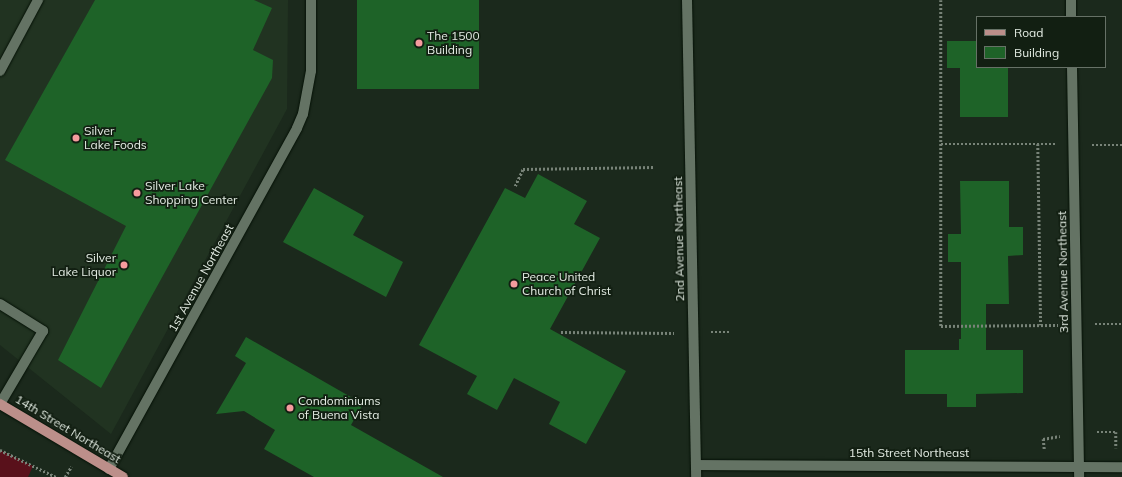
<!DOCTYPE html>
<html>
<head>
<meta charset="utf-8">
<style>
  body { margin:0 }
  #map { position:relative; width:1122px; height:477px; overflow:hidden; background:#1b291c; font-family:Mulish,sans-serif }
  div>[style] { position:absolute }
  .built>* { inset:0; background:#213321 }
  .green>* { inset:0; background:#59111b }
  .building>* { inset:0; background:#1e6328; transform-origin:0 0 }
  .path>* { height:2.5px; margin-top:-1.25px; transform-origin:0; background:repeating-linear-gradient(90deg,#788378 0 2px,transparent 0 4px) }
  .roads { filter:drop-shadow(0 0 1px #051106) drop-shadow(0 0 1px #051106) }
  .minor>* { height:10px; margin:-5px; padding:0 5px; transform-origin:5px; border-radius:5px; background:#647364 }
  .major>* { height:10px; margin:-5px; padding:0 5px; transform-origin:5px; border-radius:5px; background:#bc8f8a }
  .dots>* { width:11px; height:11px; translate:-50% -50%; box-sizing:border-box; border:2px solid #121f12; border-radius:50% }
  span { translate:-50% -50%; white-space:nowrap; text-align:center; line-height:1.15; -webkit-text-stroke:3.5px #121f12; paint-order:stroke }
  .poi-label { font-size:12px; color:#e3ece3 }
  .left { translate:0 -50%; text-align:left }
  .right { translate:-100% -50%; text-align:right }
  .street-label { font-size:12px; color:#e3ece3 }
  .legend { position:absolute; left:976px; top:16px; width:130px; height:52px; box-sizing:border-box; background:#121f12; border:1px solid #667166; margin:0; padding:5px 7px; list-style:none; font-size:12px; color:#e3ece3 }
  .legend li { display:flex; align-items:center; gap:8px; height:20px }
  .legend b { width:20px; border:1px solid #667166 }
</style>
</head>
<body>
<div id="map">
  <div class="built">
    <div style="clip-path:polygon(0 0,288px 0,287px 109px,111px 434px,0 345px)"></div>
  </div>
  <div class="green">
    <div style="clip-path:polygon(0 450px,33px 466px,28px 477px,0 477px)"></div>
  </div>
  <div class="building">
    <div style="clip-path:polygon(95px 0,254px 0,272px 8px,253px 50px,273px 60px,272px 78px,101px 388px,58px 360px,126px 226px,5px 160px)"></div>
    <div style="left:357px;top:0;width:122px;height:89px"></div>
    <div style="clip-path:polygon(947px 41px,977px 41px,977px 67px,1008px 67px,1008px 117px,960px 117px,960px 68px,947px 68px)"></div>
    <div style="clip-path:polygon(538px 174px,587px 201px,574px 224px,600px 238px,550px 329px,626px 371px,586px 444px,549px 424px,560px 402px,514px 378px,497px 410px,467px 394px,477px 376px,419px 345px,505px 188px,525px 198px)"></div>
    <div style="clip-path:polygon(960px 181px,1009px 181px,1009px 227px,1023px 227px,1023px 255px,1008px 256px,1009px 304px,986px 304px,986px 350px,1023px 350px,1023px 393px,976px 394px,976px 407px,947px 407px,947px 394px,905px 394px,905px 350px,959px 350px,959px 339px,961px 339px,961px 262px,948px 262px,948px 234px,961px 234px)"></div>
    <div style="clip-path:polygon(314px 188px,364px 216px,353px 235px,403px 262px,386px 297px,283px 242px)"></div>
    <div style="clip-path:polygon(246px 337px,363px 404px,351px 425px,443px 477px,314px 477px,264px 449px,275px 430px,244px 411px,216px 414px,246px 363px,235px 356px)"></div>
  </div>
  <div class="path">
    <div style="left:941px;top:0;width:326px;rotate:90deg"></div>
    <div style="left:941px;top:326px;width:117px;rotate:-0.5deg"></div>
    <div style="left:941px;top:144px;width:114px"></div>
    <div style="left:1038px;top:144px;width:181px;rotate:89.1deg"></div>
    <div style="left:1092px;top:145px;width:30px"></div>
    <div style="left:515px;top:186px;width:19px;rotate:-65deg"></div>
    <div style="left:523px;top:169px;width:132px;rotate:-0.9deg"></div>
    <div style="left:1095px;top:324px;width:27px"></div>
    <div style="left:561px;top:332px;width:113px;rotate:0.5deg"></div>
    <div style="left:711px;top:332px;width:18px"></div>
    <div style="left:1097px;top:432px;width:19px"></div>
    <div style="left:1116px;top:432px;width:16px;rotate:90deg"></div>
    <div style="left:1044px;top:449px;width:10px;rotate:-96deg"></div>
    <div style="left:1043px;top:439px;width:17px;rotate:-10deg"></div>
    <div style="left:0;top:450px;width:62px;rotate:25.7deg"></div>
    <div style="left:65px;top:477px;width:12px;rotate:-59deg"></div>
  </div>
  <div class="roads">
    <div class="minor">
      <div style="left:687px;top:0;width:477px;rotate:88.9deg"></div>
      <div style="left:1071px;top:0;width:17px;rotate:90deg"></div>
      <div style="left:1072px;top:67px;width:410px;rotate:89deg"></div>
      <div style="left:0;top:71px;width:81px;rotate:-61.8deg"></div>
      <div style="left:0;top:304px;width:51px;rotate:32.1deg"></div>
      <div style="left:43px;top:331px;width:85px;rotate:120.5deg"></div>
      <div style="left:696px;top:465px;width:426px;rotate:0.3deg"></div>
      <div style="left:109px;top:469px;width:389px;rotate:-61.1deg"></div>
      <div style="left:297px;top:128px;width:15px;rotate:-67deg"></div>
      <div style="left:303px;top:114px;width:44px;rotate:-79.5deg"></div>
      <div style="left:311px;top:71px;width:71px;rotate:-90deg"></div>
    </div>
    <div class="major">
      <div style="left:0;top:404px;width:143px;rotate:30.7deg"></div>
    </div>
  </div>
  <div class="dots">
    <div style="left:419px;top:43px;background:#f59b9d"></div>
    <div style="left:76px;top:138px;background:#f59b9d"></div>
    <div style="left:137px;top:193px;background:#f59b9d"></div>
    <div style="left:124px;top:265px;background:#f59b9d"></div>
    <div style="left:514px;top:284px;background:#f59b9d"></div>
    <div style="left:290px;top:408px;background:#f59b9d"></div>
  </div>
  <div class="poi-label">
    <span class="left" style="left:427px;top:43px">The 1500<br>Building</span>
    <span class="left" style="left:84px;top:138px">Silver<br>Lake Foods</span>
    <span class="left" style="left:145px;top:193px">Silver Lake<br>Shopping Center</span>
    <span class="right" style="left:116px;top:265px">Silver<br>Lake Liquor</span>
    <span class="left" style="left:522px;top:284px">Peace United<br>Church of Christ</span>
    <span class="left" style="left:298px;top:408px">Condominiums<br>of Buena Vista</span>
  </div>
  <div class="street-label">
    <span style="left:679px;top:239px;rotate:-91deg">2nd Avenue Northeast</span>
    <span style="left:1063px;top:272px;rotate:-91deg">3rd Avenue Northeast</span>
    <span style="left:201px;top:278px;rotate:-61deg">1st Avenue Northeast</span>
    <span style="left:68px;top:429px;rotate:31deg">14th Street Northeast</span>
    <span style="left:909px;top:453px">15th Street Northeast</span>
  </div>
  <ul class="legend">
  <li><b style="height:5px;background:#bc8f8a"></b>Road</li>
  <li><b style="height:11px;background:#1e6328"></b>Building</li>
  </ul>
</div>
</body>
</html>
